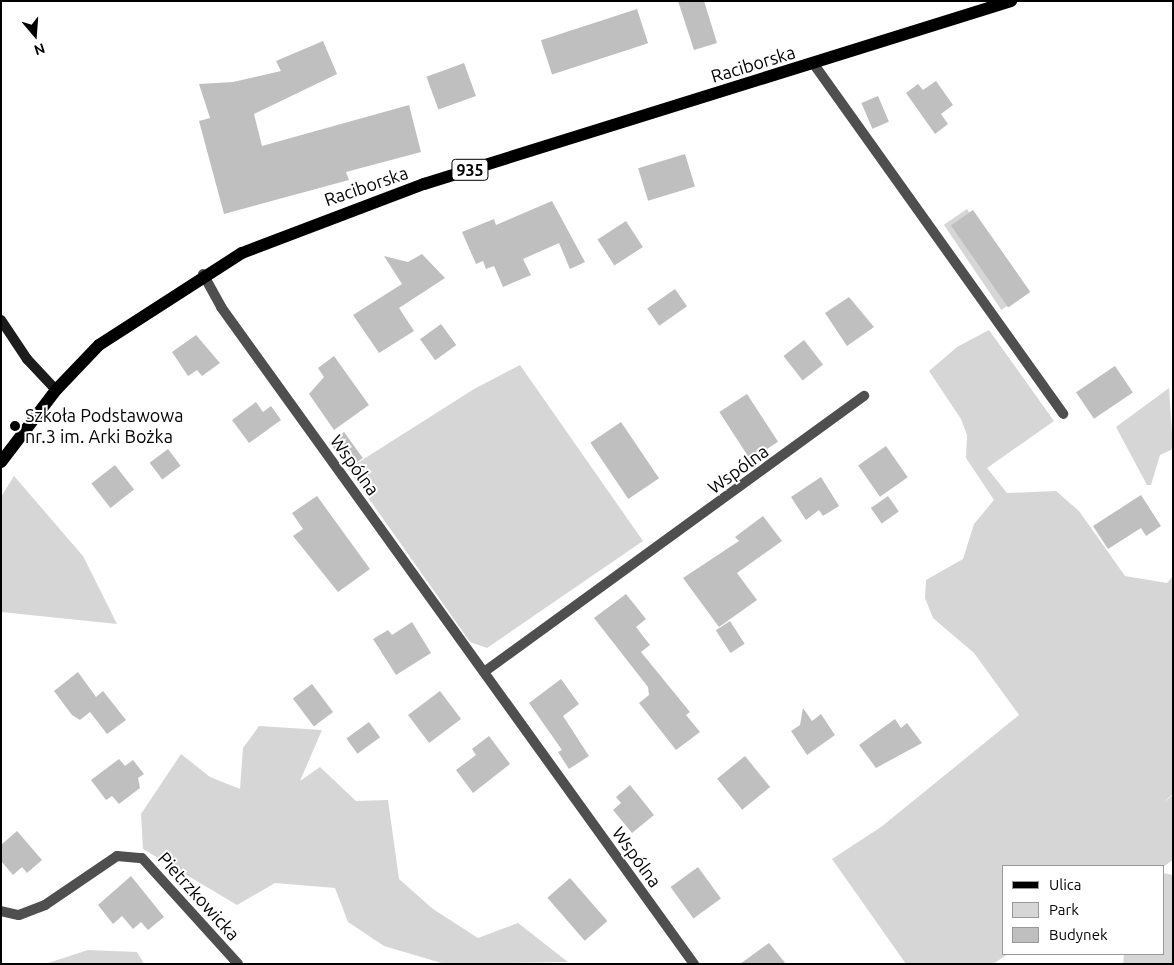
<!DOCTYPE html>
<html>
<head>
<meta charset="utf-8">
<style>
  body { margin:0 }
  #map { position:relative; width:1174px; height:965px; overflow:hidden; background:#fff; font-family:Ubuntu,sans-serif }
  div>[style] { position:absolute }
  .green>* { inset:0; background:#d6d6d6; transform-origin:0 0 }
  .building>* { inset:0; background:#bfbfbf; transform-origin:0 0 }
  .street>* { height:10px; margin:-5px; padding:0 5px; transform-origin:5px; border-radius:5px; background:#4f4f4f }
  .secondary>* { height:10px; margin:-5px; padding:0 5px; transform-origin:5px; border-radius:5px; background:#1c1c1c }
  .primary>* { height:12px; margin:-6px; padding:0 6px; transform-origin:6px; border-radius:6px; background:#000 }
  .dots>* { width:14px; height:14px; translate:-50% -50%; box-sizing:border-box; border:2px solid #fff; border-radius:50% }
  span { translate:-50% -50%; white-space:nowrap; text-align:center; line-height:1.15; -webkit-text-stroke:4px #fff; paint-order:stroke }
  .shield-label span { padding:1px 4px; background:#fff; border:1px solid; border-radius:4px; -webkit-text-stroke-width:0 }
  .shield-label { font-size:16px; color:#000; font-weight:700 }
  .street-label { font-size:18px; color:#000 }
  .poi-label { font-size:18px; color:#000 }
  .left { translate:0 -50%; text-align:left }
  .frame { position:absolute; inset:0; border:2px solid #000; pointer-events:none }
  .legend { position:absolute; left:1002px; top:865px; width:162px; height:90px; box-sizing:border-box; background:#fff; border:1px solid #999; margin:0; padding:6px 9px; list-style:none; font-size:15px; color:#000 }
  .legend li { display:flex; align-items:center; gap:10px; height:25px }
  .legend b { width:25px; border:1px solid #999 }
  .north { position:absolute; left:10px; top:10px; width:50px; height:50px; -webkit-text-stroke:4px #fff; paint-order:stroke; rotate:162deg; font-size:14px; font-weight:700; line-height:20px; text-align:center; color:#000 }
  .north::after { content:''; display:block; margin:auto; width:18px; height:22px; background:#000; clip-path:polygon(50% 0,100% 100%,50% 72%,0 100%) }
</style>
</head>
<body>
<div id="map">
  <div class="green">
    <div style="left:967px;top:209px;width:103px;height:28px;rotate:56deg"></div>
    <div style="clip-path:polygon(989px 330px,1054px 421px,987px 468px,1007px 493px,1056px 491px,1079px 511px,1125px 576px,1167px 583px,1173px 576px,1173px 794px,1163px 803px,1173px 795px,1173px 860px,1163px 867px,1003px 866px,1003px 954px,1008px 954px,993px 964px,906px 964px,832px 859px,881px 827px,1019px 715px,974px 653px,933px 618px,925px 598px,926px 580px,963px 559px,974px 524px,994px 500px,966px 458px,967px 435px,961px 419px,929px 371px,957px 347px)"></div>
    <div style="clip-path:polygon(520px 365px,643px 541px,487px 648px,470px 642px,348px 469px,474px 389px)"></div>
    <div style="clip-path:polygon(1169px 388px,1173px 449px,1160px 455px,1151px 485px,1147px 485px,1116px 427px)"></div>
    <div style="clip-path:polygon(14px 476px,83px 556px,117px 624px,1px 612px,1px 497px)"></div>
    <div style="clip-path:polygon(259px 726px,322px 730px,300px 781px,320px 767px,356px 801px,388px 800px,399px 879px,433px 909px,478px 938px,518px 923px,568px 962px,445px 964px,384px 946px,348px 922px,335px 888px,275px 883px,237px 905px,143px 849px,141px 814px,181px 754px,210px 777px,240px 789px,243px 748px)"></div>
    <div style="clip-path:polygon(1163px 873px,1173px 875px,1173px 964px,1123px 964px,1124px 954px,1163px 954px)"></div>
    <div style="clip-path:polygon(88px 950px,137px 952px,144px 964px,45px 964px)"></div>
  </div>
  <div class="building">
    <div style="clip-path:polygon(678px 1px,704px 1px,717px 43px,694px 50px)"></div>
    <div style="left:637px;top:9px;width:36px;height:101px;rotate:72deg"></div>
    <div style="clip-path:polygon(323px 41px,337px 74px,254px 114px,262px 146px,409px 105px,421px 152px,346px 172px,349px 180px,224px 214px,199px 121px,210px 118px,199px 84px,233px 82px,281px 71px,276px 61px)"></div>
    <div style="left:464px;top:63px;width:35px;height:40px;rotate:70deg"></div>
    <div style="clip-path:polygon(936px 81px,953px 105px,941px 114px,948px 124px,935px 134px,906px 93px,918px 84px,923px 90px)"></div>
    <div style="left:878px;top:96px;width:28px;height:18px;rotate:67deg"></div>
    <div style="left:685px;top:154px;width:34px;height:49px;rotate:73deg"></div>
    <div style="clip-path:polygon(552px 201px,585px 262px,570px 269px,559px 243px,523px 259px,531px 275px,503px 287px,494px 266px,486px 269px,483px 261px,476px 264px,462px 232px,494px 219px,496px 225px)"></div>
    <div style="left:973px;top:210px;width:100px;height:27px;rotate:55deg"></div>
    <div style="left:626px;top:221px;width:31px;height:34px;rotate:57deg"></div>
    <div style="clip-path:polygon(422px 254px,445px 278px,399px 308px,414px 331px,379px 353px,353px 315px,402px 284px,384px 256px,408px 262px)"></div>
    <div style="left:675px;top:289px;width:21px;height:34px;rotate:55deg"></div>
    <div style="clip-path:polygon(849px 297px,874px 327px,847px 346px,825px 313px)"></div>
    <div style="left:441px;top:324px;width:26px;height:26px;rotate:54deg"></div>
    <div style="clip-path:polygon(196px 335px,220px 363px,202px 376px,197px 370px,188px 376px,172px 352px)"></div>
    <div style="left:804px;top:340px;width:31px;height:26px;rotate:52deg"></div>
    <div style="clip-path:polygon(334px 356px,369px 405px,334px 430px,309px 394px,324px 377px,318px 368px)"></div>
    <div style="left:1115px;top:366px;width:32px;height:47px;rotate:56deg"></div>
    <div style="left:747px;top:394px;width:57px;height:33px;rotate:57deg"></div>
    <div style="clip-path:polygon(256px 402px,263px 412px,271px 406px,281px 420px,249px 443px,232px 420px)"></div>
    <div style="left:621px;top:422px;width:68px;height:37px;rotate:56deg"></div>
    <div style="left:344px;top:432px;width:32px;height:18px;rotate:54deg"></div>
    <div style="left:886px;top:446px;width:38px;height:34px;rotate:55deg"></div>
    <div style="left:168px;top:449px;width:21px;height:23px;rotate:53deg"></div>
    <div style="left:115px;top:465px;width:31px;height:30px;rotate:52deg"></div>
    <div style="clip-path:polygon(821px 477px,839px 506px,823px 516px,819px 510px,806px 520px,791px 497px)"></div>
    <div style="clip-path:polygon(1141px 495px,1161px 526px,1146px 536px,1141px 528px,1108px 549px,1093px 526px)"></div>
    <div style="clip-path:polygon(317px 496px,370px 569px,338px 592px,293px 536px,303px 529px,292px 513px)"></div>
    <div style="left:888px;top:496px;width:19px;height:21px;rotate:55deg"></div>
    <div style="clip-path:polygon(763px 516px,782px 541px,737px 573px,757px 600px,719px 627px,683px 578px,739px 541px,735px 537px)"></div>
    <div style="clip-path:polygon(626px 594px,646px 619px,636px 627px,650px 645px,641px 652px,690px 712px,686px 715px,700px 732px,676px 750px,639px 703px,649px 695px,648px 687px,594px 618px)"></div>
    <div style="left:730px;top:621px;width:27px;height:17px;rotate:57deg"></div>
    <div style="clip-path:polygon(412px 622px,431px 653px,396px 675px,373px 639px,388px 630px,392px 635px)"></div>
    <div style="clip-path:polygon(78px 672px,96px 697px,103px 691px,126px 720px,107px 734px,90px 712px,80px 720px,72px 715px,54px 691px)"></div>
    <div style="clip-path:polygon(561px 679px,579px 704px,563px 716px,589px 756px,569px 769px,558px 752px,562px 750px,529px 703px)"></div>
    <div style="left:312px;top:684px;width:35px;height:24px;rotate:53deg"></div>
    <div style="left:440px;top:691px;width:35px;height:40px;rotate:53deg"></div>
    <div style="clip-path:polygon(803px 708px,812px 721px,821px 714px,835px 735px,807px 755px,791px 731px,800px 725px)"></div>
    <div style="clip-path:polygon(895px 719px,901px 728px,907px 723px,922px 743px,876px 768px,859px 745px)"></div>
    <div style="left:369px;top:722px;width:19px;height:28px;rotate:54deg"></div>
    <div style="clip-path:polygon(489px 736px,510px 764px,473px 793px,456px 770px,476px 755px,472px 749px)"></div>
    <div style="left:745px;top:756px;width:40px;height:36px;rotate:51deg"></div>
    <div style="clip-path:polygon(119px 759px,125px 766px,133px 760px,144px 774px,138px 778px,140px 788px,119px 804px,112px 796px,106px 800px,91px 780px)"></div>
    <div style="clip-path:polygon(630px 785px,654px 815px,632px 833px,613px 810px,621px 803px,616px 797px)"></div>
    <div style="clip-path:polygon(17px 831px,42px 860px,27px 873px,22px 867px,13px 875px,1px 861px,1px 845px)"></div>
    <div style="left:698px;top:867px;width:39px;height:34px;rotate:54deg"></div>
    <div style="clip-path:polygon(131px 876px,164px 917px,148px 930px,141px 922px,133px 929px,122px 916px,113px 924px,98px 905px)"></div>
    <div style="left:570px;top:878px;width:57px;height:30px;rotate:49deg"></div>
    <div style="clip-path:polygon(769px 943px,786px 964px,740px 964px)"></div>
  </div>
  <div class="street">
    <div style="left:813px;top:63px;width:431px;rotate:54.5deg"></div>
    <div style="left:203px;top:274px;width:38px;rotate:61deg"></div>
    <div style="left:221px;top:307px;width:810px;rotate:54.25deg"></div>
    <div style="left:484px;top:672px;width:470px;rotate:-36deg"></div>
    <div style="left:1px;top:911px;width:18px;rotate:13deg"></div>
    <div style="left:19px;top:915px;width:28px;rotate:-21deg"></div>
    <div style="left:45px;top:905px;width:87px;rotate:-34.2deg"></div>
    <div style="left:117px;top:856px;width:25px;rotate:5deg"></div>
    <div style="left:142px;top:858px;width:143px;rotate:47.8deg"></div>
  </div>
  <div class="secondary">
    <div style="left:1px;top:320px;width:47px;rotate:56.3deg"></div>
    <div style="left:27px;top:359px;width:42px;rotate:46.9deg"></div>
  </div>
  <div class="primary">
    <div style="left:1px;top:462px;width:91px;rotate:-52.6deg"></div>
    <div style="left:56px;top:390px;width:62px;rotate:-46.3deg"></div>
    <div style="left:99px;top:345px;width:170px;rotate:-32.8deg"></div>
    <div style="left:242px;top:253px;width:195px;rotate:-20.8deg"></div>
    <div style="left:424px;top:184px;width:615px;rotate:-17.32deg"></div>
  </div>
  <div class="dots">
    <div style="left:15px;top:426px;background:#000"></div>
  </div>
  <div class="shield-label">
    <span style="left:470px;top:170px">935</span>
  </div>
  <div class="street-label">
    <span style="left:753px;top:64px;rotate:-17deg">Raciborska</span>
    <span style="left:366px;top:186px;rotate:-19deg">Raciborska</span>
    <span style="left:355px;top:465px;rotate:54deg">Wspólna</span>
    <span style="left:738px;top:469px;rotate:-36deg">Wspólna</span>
    <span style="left:637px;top:857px;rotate:54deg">Wspólna</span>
    <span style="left:199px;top:896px;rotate:48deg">Pietrzkowicka</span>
  </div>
  <div class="poi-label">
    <span class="left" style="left:25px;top:426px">Szkoła Podstawowa<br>nr.3 im. Arki Bożka</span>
  </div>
  <div class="frame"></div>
  <ul class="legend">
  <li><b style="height:6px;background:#000"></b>Ulica</li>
  <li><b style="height:14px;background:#d6d6d6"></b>Park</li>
  <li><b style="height:14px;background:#bfbfbf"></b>Budynek</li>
  </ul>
  <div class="north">N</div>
</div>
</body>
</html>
